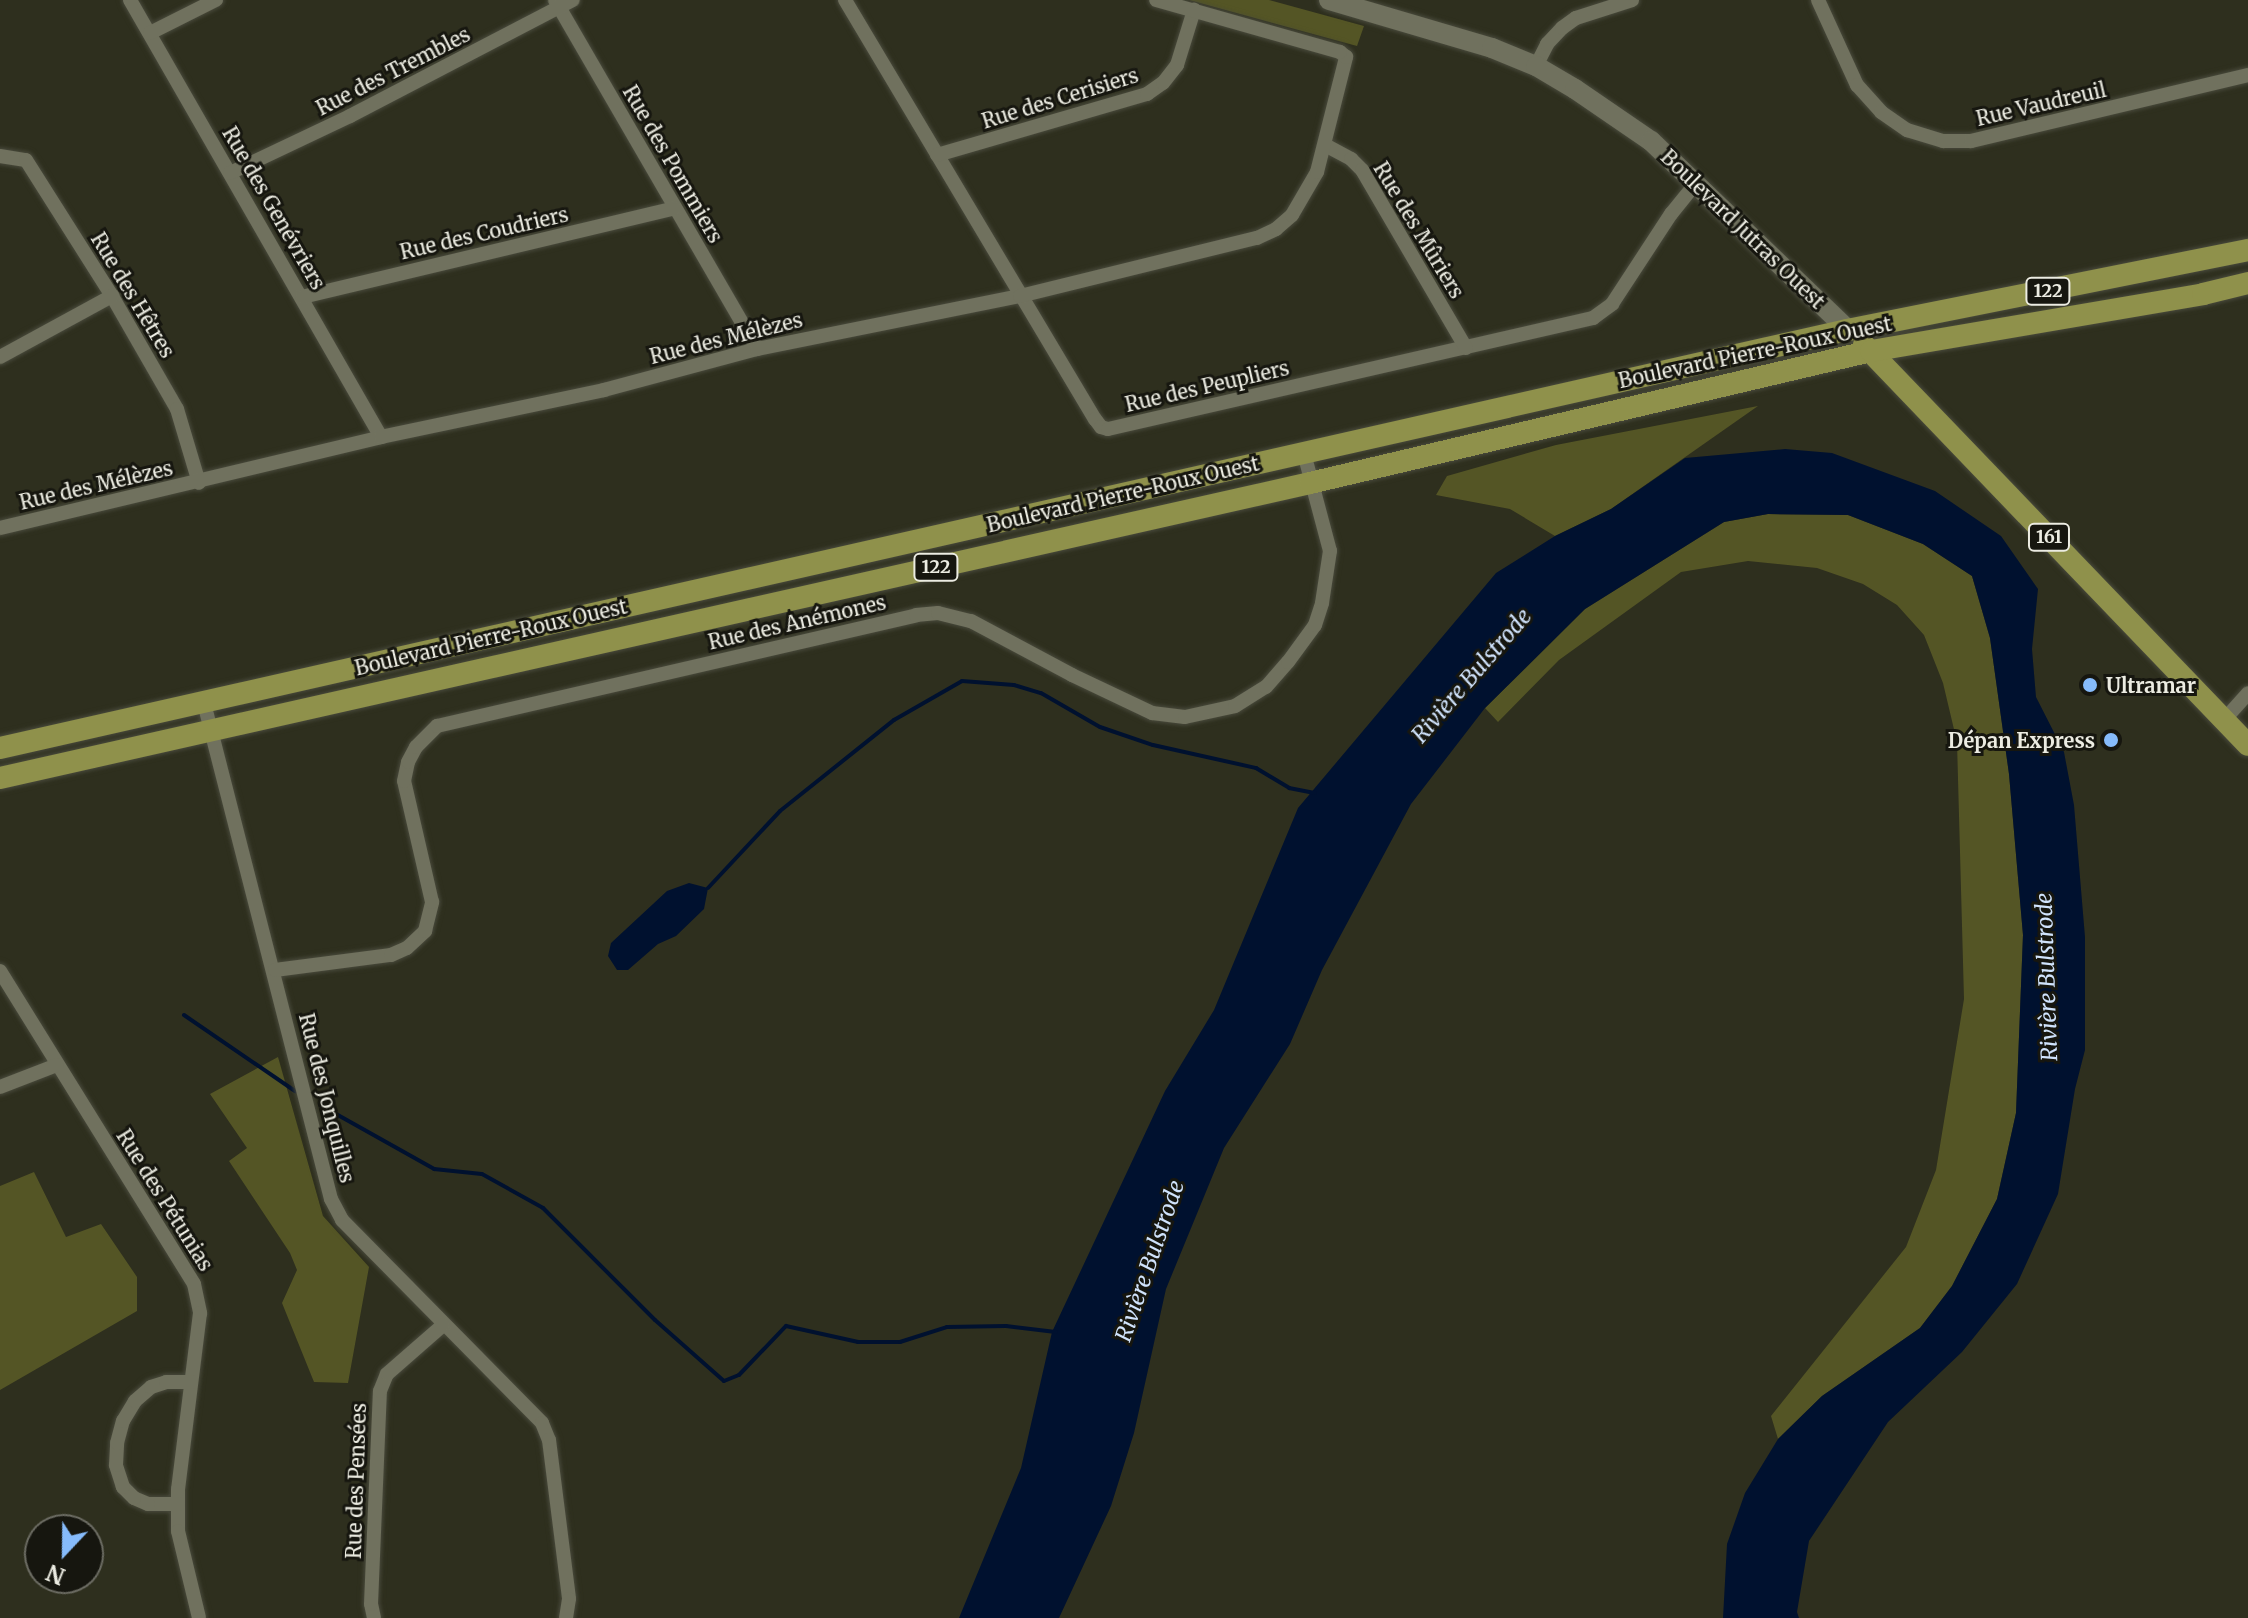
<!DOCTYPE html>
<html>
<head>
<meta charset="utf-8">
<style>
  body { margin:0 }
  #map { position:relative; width:2248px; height:1618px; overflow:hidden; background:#2e2f1e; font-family:Merriweather,serif }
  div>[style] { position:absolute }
  .green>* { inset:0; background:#545525 }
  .water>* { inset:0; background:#00112f }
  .stream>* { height:4px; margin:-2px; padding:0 2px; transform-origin:2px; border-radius:2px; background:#00112f }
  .roads { filter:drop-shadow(0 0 2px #494a3c) drop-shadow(0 0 2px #494a3c) }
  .street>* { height:14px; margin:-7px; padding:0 7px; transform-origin:7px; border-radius:7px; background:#70715e }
  .secondary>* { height:20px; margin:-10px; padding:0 10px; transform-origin:10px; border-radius:10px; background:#70715e }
  .primary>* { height:22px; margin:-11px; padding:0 11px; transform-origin:11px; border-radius:11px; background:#8f914b }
  .dots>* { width:22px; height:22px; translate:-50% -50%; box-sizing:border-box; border:4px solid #16160f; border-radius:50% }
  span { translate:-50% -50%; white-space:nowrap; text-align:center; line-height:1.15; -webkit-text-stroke:6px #16160f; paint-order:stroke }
  .shield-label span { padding:2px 6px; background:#16160f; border:2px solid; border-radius:6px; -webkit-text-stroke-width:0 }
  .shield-label { font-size:18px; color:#ecece2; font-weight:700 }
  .street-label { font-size:20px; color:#ecece2 }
  .poi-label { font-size:20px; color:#ecece2; font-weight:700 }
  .left { translate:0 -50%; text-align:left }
  .right { translate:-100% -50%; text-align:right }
  .water-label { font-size:22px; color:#d0e3fc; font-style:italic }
  .north { position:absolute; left:24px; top:1514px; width:80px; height:80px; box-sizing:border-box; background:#16160f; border:2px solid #6c6c63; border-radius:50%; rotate:202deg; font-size:22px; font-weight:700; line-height:32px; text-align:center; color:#ecece2 }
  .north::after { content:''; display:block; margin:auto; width:28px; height:36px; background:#86bbfb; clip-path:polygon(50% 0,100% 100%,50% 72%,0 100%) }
</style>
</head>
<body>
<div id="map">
  <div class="green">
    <div style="clip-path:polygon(1189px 0,1269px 0,1364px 26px,1357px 46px)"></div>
    <div style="clip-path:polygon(1758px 406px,1611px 509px,1555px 536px,1510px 509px,1436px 495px,1447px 476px,1556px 445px)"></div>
    <div style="clip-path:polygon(1768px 514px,1848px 515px,1923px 544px,1972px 576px,1990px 638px,2009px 774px,2023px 935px,2016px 1113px,1997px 1199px,1952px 1286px,1920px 1328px,1822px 1396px,1778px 1439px,1771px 1416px,1906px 1247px,1936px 1170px,1964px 999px,1957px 742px,1943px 683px,1924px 635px,1897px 605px,1863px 584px,1817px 568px,1748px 561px,1681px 572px,1559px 660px,1498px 722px,1485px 708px,1585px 609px,1724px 522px)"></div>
    <div style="clip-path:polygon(278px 1057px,323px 1216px,369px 1267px,348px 1383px,314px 1382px,282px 1303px,297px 1270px,290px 1253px,229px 1161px,247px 1148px,210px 1094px)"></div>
    <div style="clip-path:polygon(34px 1172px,66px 1237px,101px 1224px,137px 1277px,137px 1311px,0 1390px,0 1186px)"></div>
  </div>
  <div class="water">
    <div style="clip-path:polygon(1785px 449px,1832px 453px,1935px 491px,2001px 536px,2038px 589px,2032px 649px,2036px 697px,2064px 752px,2074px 805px,2085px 937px,2085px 1050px,2075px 1089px,2058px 1194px,2017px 1284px,1962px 1352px,1888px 1422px,1809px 1541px,1797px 1612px,1799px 1618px,1723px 1618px,1727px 1544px,1745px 1493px,1778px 1439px,1822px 1396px,1920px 1328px,1952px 1286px,1997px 1199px,2016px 1113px,2023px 935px,2009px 774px,1990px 638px,1972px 576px,1923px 544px,1848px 515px,1768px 514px,1724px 522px,1585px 609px,1485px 708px,1411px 804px,1322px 970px,1290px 1044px,1224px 1148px,1166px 1289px,1134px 1433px,1111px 1506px,1059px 1618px,959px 1618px,1021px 1468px,1052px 1332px,1165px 1091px,1214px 1010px,1298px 808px,1496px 573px,1555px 536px,1611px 509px,1685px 458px)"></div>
    <div style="clip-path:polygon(689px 883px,708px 888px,704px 909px,676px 936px,658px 944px,628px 970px,617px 970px,608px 956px,611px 943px,667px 891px)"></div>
  </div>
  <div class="stream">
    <div style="left:708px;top:888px;width:105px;rotate:-46.9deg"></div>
    <div style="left:780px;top:811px;width:146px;rotate:-38.6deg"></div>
    <div style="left:894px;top:720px;width:78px;rotate:-29.8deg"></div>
    <div style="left:962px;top:681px;width:52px;rotate:4.4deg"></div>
    <div style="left:1014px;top:685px;width:28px;rotate:17deg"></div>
    <div style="left:1041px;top:693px;width:68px;rotate:30deg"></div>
    <div style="left:1100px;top:727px;width:56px;rotate:18.8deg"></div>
    <div style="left:1153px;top:745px;width:106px;rotate:12.6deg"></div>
    <div style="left:1256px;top:768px;width:39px;rotate:31deg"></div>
    <div style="left:1289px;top:788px;width:26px;rotate:11deg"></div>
    <div style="left:184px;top:1015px;width:135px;rotate:34.4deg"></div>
    <div style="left:320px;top:1105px;width:131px;rotate:29.3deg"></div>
    <div style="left:434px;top:1169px;width:48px;rotate:5.9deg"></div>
    <div style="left:482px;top:1174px;width:70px;rotate:29.1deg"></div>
    <div style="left:543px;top:1208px;width:158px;rotate:45deg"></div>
    <div style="left:655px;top:1320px;width:92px;rotate:41.5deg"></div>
    <div style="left:724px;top:1381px;width:16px;rotate:-22deg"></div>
    <div style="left:739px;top:1375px;width:68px;rotate:-46.2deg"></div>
    <div style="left:786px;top:1326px;width:74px;rotate:12.5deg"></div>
    <div style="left:858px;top:1342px;width:42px"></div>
    <div style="left:900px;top:1342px;width:49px;rotate:-17.7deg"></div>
    <div style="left:947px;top:1327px;width:59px;rotate:-1deg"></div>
    <div style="left:1006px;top:1326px;width:50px;rotate:6.8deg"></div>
  </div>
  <div class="roads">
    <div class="street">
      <div style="left:130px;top:0;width:504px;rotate:60.13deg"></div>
      <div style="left:555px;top:0;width:403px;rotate:59.9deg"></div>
      <div style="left:845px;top:0;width:488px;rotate:59.2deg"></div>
      <div style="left:1095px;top:419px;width:10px;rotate:53deg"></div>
      <div style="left:1101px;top:427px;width:7px;rotate:16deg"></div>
      <div style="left:1108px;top:429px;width:498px;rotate:-12.9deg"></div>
      <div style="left:1593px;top:318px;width:24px;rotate:-36deg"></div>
      <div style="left:1612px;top:304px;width:108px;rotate:-56.8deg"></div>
      <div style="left:1671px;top:214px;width:40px;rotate:-51deg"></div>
      <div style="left:1818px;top:0;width:94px;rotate:65.4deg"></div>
      <div style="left:1857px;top:85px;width:36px;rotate:48deg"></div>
      <div style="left:1881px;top:112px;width:32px;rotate:35deg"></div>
      <div style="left:1907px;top:130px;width:38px;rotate:17deg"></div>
      <div style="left:1943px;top:141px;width:28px"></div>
      <div style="left:1971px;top:141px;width:285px;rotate:-13.4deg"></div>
      <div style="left:150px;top:33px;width:74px;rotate:-26.6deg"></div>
      <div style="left:1536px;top:66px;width:25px;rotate:-63deg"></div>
      <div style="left:1547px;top:44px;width:22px;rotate:-47deg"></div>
      <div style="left:1562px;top:28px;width:17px;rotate:-36deg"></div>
      <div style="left:1576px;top:18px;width:59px;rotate:-17.8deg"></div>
      <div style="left:1325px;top:145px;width:30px;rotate:28deg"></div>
      <div style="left:1351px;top:159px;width:16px;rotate:45deg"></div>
      <div style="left:1362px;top:170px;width:206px;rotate:59.7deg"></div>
      <div style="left:937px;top:155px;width:219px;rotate:-16.2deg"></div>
      <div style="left:1147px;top:94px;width:19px;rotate:-35deg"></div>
      <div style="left:1163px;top:83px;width:23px;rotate:-52deg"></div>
      <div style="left:1177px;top:65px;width:58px;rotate:-72.8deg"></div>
      <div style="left:0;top:156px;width:26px;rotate:9deg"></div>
      <div style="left:26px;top:160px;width:161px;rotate:57.7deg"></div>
      <div style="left:112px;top:296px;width:130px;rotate:60.1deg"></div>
      <div style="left:177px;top:409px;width:77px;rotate:73.4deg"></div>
      <div style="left:230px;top:173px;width:133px;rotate:-25.4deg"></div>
      <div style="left:350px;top:116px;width:251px;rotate:-27.5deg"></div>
      <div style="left:302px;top:297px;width:383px;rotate:-13.4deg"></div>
      <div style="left:0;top:357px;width:128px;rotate:-28.6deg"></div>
      <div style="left:0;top:528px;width:392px;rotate:-13.4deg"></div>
      <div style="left:381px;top:437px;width:228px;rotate:-11.9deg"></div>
      <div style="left:604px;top:390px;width:158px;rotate:-15deg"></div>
      <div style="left:757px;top:349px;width:268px;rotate:-11.4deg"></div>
      <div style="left:1020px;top:296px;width:244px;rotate:-13.8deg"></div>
      <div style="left:1257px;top:238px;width:21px;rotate:-25deg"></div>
      <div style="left:1276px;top:229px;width:21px;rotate:-41deg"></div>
      <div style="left:1292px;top:215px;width:50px;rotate:-59.8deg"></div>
      <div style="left:1317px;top:172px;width:119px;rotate:-75.8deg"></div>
      <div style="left:1346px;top:57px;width:8px;rotate:-140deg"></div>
      <div style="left:1340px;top:52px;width:191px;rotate:-164.2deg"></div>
      <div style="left:204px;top:703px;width:512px;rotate:75.64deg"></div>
      <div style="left:331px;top:1199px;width:24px;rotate:62deg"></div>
      <div style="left:342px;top:1220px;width:285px;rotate:45.4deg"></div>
      <div style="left:542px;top:1423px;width:18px;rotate:68deg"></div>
      <div style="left:549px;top:1440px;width:160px;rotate:82.8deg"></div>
      <div style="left:569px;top:1599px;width:19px;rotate:99deg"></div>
      <div style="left:2224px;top:720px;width:36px;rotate:-48deg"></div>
      <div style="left:275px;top:970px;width:117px;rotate:-7.4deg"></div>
      <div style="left:391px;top:955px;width:17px;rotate:-24deg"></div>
      <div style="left:407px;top:948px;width:25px;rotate:-43deg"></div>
      <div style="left:425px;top:931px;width:30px;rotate:-76deg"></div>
      <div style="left:432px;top:902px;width:124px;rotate:-103deg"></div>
      <div style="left:404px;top:781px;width:19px;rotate:-78deg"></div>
      <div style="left:408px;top:762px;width:17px;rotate:-62deg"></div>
      <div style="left:416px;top:747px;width:30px;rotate:-45deg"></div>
      <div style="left:437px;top:726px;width:492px;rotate:-13deg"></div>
      <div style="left:916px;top:615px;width:22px;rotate:-5deg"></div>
      <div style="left:938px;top:613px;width:34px;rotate:14deg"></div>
      <div style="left:971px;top:621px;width:115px;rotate:28.1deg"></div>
      <div style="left:1072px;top:675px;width:89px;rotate:25.4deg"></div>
      <div style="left:1152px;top:713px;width:33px;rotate:7deg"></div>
      <div style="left:1185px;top:717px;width:51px;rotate:-12.4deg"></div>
      <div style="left:1235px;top:706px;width:36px;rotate:-32deg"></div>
      <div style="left:1266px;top:687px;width:33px;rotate:-49deg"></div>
      <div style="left:1288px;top:662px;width:46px;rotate:-53.9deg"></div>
      <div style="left:1315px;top:625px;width:23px;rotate:-72deg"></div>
      <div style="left:1322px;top:603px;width:53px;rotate:-81.3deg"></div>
      <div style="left:1330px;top:551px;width:101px;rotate:-104.9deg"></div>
      <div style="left:0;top:971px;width:368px;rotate:58.2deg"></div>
      <div style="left:194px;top:1284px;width:30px;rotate:78deg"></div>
      <div style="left:200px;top:1313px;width:177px;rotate:97.1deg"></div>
      <div style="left:178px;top:1489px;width:42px;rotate:90deg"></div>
      <div style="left:178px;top:1531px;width:89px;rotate:76.4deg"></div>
      <div style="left:0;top:1087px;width:61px;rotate:-21.1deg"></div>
      <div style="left:178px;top:1504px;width:30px;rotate:180deg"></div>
      <div style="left:148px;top:1504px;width:15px;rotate:-157deg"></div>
      <div style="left:134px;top:1498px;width:16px;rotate:-135deg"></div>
      <div style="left:123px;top:1487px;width:23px;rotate:-108deg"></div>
      <div style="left:116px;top:1465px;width:22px;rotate:-87deg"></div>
      <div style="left:117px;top:1443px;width:23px;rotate:-75deg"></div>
      <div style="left:123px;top:1421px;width:23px;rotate:-59deg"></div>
      <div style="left:135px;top:1401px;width:21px;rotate:-41deg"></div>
      <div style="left:151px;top:1387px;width:16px;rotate:-18deg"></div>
      <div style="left:166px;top:1382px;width:25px"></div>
      <div style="left:374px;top:1618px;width:14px;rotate:-102deg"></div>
      <div style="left:371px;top:1604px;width:213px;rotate:-87.6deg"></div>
      <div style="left:380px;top:1391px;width:18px;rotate:-68deg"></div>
      <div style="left:387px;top:1374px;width:74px;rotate:-41.2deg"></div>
    </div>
    <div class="secondary">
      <div style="left:1329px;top:0;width:170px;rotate:16.4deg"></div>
      <div style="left:1492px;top:48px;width:48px;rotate:22.2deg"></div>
      <div style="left:1536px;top:66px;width:45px;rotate:30.5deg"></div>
      <div style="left:1575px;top:89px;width:92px;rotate:34.4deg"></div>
      <div style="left:1651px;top:141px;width:273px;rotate:43.8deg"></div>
    </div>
    <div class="primary">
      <div style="left:1864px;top:345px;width:554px;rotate:46.17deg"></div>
      <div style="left:0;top:748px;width:1895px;rotate:-12.75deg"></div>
      <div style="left:1848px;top:330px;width:408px;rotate:-11.3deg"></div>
      <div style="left:0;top:778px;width:1343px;rotate:-12.69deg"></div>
      <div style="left:1310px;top:483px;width:576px;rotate:-13.24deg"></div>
      <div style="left:1871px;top:351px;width:337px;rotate:-9.7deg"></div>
      <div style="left:2203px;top:294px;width:46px;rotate:-13.7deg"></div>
    </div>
  </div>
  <div class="dots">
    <div style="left:2090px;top:685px;background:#86bbfb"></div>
    <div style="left:2111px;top:740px;background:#86bbfb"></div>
  </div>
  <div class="shield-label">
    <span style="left:2048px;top:291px">122</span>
    <span style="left:2049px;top:537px">161</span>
    <span style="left:936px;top:567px">122</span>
  </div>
  <div class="street-label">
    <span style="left:393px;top:71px;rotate:-27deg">Rue des Trembles</span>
    <span style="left:1060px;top:98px;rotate:-17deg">Rue des Cerisiers</span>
    <span style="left:2041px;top:104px;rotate:-13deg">Rue Vaudreuil</span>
    <span style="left:673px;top:164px;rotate:60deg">Rue des Pommiers</span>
    <span style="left:274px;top:208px;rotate:60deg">Rue des Genévriers</span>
    <span style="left:1743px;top:229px;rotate:44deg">Boulevard Jutras Ouest</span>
    <span style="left:1419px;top:230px;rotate:59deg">Rue des Mûriers</span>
    <span style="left:484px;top:233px;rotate:-13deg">Rue des Coudriers</span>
    <span style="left:133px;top:295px;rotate:59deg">Rue des Hêtres</span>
    <span style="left:726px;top:338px;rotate:-14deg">Rue des Mélèzes</span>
    <span style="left:1755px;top:352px;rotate:-12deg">Boulevard Pierre-Roux Ouest</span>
    <span style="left:1207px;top:386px;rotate:-13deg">Rue des Peupliers</span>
    <span style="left:96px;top:485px;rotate:-13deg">Rue des Mélèzes</span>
    <span style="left:1123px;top:494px;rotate:-13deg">Boulevard Pierre-Roux Ouest</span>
    <span style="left:797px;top:622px;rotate:-13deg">Rue des Anémones</span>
    <span style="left:491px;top:637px;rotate:-13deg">Boulevard Pierre-Roux Ouest</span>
    <span style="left:327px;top:1098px;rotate:76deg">Rue des Jonquilles</span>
    <span style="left:165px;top:1200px;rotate:58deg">Rue des Pétunias</span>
    <span style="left:356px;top:1481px;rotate:-88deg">Rue des Pensées</span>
  </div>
  <div class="poi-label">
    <span class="left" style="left:2106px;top:685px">Ultramar</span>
    <span class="right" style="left:2095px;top:740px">Dépan Express</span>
  </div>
  <div class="water-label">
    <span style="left:1472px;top:676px;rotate:-49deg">Rivière Bulstrode</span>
    <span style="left:2047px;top:977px;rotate:-92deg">Rivière Bulstrode</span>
    <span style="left:1150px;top:1261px;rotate:-71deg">Rivière Bulstrode</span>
  </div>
  <div class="north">N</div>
</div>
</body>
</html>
